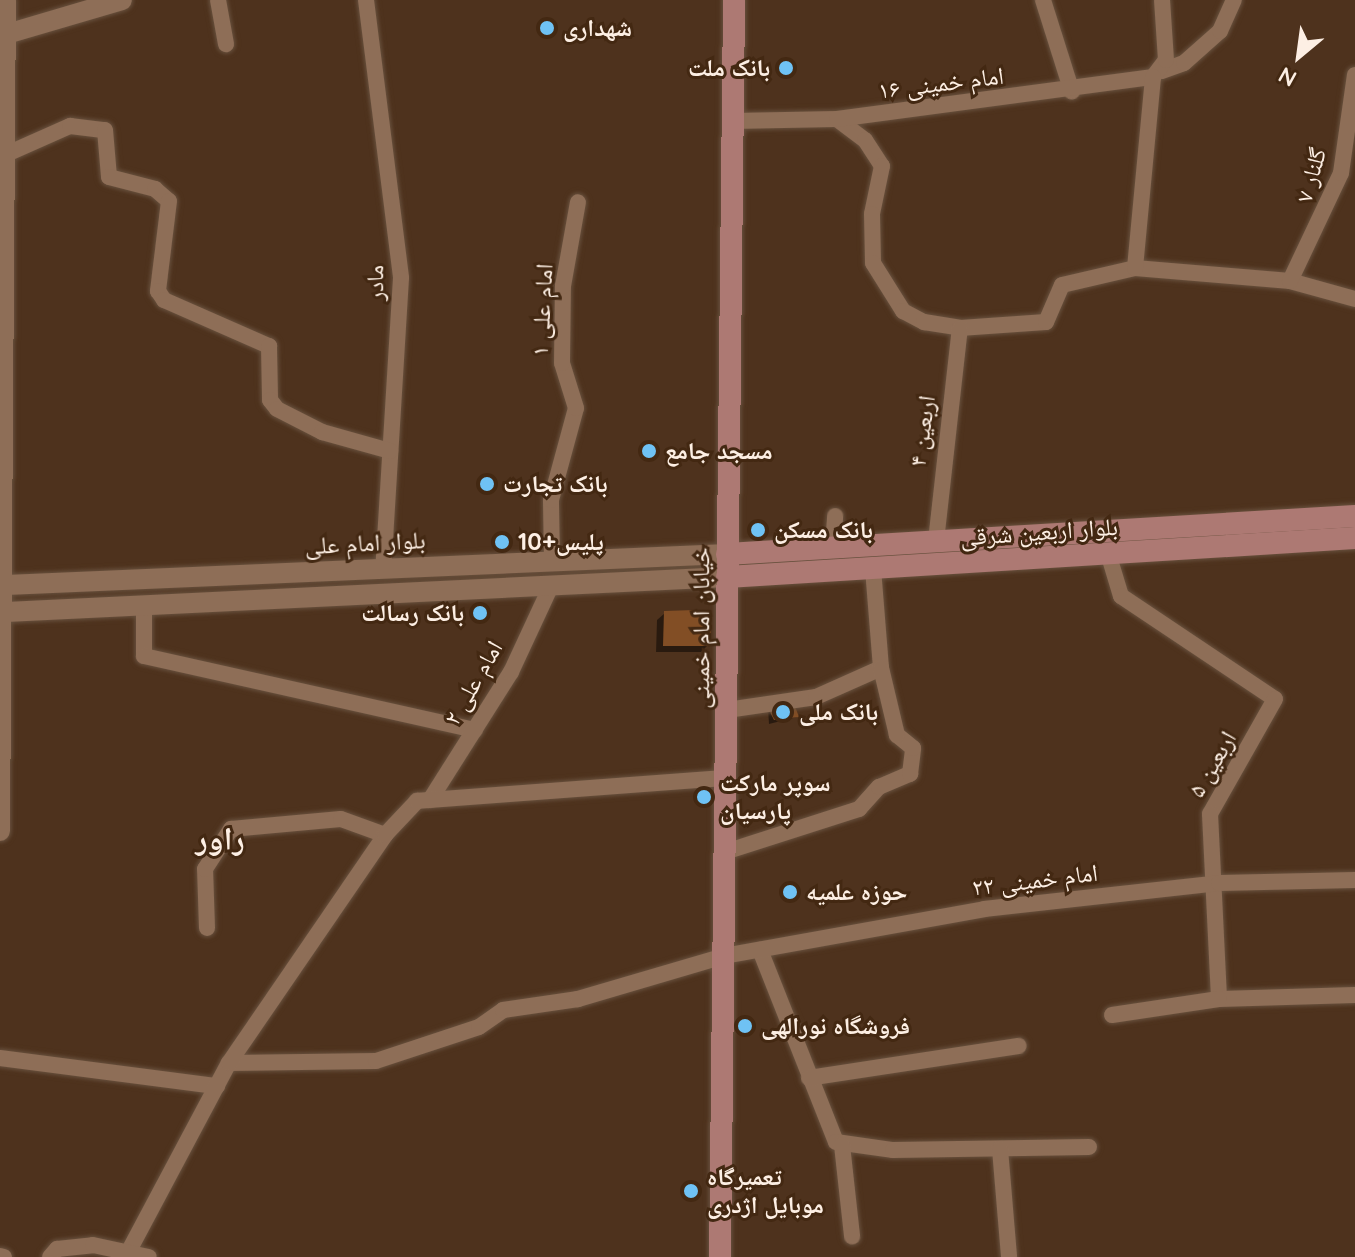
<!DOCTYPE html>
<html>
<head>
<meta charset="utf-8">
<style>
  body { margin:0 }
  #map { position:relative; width:1355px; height:1257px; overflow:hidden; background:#4e321d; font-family:Quicksand,"Noto Naskh Arabic",sans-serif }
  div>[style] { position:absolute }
  .shadow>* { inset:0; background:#0007 }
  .building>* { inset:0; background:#824e25 }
  .roads { filter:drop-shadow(0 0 2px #68513e) drop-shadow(0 0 2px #68513e) }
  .minor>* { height:16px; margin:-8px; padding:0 8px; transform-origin:8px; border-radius:8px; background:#8e6e57 }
  .tertiary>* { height:20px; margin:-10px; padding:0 10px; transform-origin:10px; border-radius:10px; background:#8e6e57 }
  .secondary>* { height:22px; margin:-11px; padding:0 11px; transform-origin:11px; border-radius:11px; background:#ad7973 }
  .dots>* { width:22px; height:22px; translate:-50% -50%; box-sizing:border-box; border:4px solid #432812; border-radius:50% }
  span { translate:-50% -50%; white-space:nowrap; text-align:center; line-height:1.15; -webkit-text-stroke:6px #432812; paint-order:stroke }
  .poi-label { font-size:24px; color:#fdefe4; font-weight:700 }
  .left { translate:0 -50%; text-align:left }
  .right { translate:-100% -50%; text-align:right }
  .street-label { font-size:24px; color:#fdefe4 }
  .district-label { font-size:32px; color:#fdefe4; font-weight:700 }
  .north { position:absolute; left:1259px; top:16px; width:80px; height:80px; -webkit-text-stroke:6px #432812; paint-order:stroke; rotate:209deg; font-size:22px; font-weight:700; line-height:32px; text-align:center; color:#fdefe4 }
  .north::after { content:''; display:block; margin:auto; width:28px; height:36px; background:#fdefe4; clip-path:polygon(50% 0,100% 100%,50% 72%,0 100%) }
</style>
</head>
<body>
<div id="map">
  <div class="shadow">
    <div style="clip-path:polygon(665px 613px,708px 645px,701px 652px,656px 652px,657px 620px)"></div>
    <div style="clip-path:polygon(768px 708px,797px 717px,769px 724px)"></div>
  </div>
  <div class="building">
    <div style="clip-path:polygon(695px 610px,711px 628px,710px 646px,663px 646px,664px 611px)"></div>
    <div style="clip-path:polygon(793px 701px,799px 717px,774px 720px,767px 706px)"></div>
  </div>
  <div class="roads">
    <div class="minor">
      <div style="left:218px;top:0;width:45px;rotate:79.7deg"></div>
      <div style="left:366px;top:0;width:280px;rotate:82.8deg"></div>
      <div style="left:401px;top:278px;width:292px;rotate:93.5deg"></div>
      <div style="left:1043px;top:0;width:96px;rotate:72.5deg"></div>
      <div style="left:1162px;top:71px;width:23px;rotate:-20deg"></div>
      <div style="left:1184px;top:63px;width:48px;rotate:-41.6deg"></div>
      <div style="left:1220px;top:31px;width:34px;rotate:-66deg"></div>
      <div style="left:837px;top:119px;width:35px;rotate:37deg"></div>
      <div style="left:865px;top:140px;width:31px;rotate:57deg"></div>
      <div style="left:882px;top:166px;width:49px;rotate:101.8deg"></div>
      <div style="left:872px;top:214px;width:49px;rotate:88.8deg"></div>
      <div style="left:873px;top:263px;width:57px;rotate:58deg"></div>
      <div style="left:903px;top:311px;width:24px;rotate:28deg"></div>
      <div style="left:924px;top:322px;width:36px;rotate:9deg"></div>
      <div style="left:960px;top:328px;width:86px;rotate:-4deg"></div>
      <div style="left:1046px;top:322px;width:40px;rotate:-66.6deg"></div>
      <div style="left:1062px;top:285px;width:75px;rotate:-13.1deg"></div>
      <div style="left:1135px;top:268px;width:156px;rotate:4.8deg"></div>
      <div style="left:1290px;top:281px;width:67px;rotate:15.5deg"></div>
      <div style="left:732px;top:121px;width:105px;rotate:-1.1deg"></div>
      <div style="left:837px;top:119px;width:319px;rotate:-7.6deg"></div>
      <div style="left:1153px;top:77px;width:21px;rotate:-53deg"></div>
      <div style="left:1166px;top:60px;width:60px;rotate:-93.8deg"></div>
      <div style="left:0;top:157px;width:77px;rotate:-23.9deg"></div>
      <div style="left:70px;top:126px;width:35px;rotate:7deg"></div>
      <div style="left:105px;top:130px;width:47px;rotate:85.1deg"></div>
      <div style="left:109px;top:177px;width:48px;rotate:14.6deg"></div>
      <div style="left:155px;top:189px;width:18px;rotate:41deg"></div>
      <div style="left:169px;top:201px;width:91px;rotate:97deg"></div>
      <div style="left:158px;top:291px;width:11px;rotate:56deg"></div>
      <div style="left:164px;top:300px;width:115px;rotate:23.7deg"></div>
      <div style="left:269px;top:346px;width:54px;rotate:88.9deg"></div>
      <div style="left:270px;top:400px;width:11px;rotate:52deg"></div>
      <div style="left:277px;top:409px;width:51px;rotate:27.1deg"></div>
      <div style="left:322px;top:432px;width:71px;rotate:15.6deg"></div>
      <div style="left:1135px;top:268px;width:192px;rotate:-84.6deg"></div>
      <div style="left:1290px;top:281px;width:119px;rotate:-64.7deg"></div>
      <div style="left:1341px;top:173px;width:99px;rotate:-81.9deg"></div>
      <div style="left:936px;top:541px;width:214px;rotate:-83.6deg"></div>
      <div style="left:833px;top:547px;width:31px;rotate:-86deg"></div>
      <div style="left:1108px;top:553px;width:45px;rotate:73.2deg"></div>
      <div style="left:1121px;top:596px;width:185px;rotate:33.8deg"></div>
      <div style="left:1275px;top:699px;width:132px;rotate:119.5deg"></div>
      <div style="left:1210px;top:814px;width:185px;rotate:87.2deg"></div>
      <div style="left:1219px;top:999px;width:136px;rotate:-1.7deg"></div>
      <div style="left:552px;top:560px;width:60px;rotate:-91deg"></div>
      <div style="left:551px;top:500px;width:95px;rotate:-74.8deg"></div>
      <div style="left:576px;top:408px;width:47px;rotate:-107.3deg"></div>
      <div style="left:562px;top:363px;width:77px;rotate:-89.3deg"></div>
      <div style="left:563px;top:286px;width:85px;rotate:-79.9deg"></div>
      <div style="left:144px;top:605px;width:51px;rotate:90deg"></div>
      <div style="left:144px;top:656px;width:339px;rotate:12.6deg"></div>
      <div style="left:727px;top:710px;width:90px;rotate:-8.3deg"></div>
      <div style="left:816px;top:697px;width:71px;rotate:-24deg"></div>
      <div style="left:881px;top:668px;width:100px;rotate:-94.6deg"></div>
      <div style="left:430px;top:800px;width:151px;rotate:-57.7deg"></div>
      <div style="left:511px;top:672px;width:95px;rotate:-65.1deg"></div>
      <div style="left:725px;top:852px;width:141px;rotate:-17.8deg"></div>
      <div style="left:859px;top:809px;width:30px;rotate:-48deg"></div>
      <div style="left:879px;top:787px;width:34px;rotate:-23deg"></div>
      <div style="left:910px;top:774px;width:26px;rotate:-83deg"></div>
      <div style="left:913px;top:748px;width:21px;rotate:-141deg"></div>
      <div style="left:897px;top:735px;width:69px;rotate:-103.4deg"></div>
      <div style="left:207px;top:928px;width:59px;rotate:-91.9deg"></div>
      <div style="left:205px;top:869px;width:48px;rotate:-57deg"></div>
      <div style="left:231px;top:829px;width:110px;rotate:-5.2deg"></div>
      <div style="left:341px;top:819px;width:47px;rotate:20deg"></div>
      <div style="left:760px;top:950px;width:206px;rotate:68.4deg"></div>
      <div style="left:836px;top:1142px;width:58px;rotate:8deg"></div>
      <div style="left:893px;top:1150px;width:196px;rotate:-0.9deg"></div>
      <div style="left:1112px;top:1015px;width:108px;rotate:-8.5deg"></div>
      <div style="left:0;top:1058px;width:219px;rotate:7.4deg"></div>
      <div style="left:229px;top:1063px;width:147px;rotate:-0.8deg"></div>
      <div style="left:376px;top:1061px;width:108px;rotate:-18.3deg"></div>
      <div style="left:479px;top:1027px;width:29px;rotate:-35deg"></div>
      <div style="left:503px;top:1010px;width:76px;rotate:-8.3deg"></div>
      <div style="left:578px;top:999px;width:152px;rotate:-16.4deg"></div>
      <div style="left:724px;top:956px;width:264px;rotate:-10.2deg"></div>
      <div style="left:984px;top:909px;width:236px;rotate:-6.3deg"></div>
      <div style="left:1219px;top:883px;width:136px;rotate:-1.3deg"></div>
      <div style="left:809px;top:1078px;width:212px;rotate:-8.7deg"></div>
      <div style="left:842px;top:1145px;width:92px;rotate:83.7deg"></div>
      <div style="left:1000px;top:1149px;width:108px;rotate:85.2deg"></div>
      <div style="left:131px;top:1247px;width:208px;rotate:-62deg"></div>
      <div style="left:229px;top:1063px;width:276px;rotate:-55.6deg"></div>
      <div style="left:385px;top:835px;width:47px;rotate:-46.7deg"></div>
      <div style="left:417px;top:801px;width:310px;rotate:-4.3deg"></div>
      <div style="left:0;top:1256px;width:4px;rotate:14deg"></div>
      <div style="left:50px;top:1257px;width:11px;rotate:-49deg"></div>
      <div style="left:57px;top:1249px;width:36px;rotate:-6deg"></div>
      <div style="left:93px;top:1245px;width:57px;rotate:12.1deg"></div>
    </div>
    <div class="tertiary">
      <div style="left:0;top:36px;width:127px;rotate:-16.4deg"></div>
      <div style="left:6px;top:585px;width:722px;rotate:-2.46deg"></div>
      <div style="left:6px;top:612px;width:722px;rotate:-2.78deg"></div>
      <div style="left:0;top:831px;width:831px;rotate:-89.59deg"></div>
    </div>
    <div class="secondary">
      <div style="left:727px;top:554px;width:629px;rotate:-3.46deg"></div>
      <div style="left:727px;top:577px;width:629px;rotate:-3.55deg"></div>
      <div style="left:720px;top:1257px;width:1257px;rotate:-89.36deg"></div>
    </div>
  </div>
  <div class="dots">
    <div style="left:547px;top:28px;background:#6fc2f4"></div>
    <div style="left:786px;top:68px;background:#6fc2f4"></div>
    <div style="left:649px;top:451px;background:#6fc2f4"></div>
    <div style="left:487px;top:484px;background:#6fc2f4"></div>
    <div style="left:758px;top:530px;background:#6fc2f4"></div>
    <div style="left:502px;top:542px;background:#6fc2f4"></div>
    <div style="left:480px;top:613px;background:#6fc2f4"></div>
    <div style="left:783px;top:712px;background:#6fc2f4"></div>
    <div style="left:704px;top:797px;background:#6fc2f4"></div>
    <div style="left:790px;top:892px;background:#6fc2f4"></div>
    <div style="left:745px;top:1026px;background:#6fc2f4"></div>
    <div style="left:691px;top:1191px;background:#6fc2f4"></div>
  </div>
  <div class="poi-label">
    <span class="left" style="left:563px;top:28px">شهداری</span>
    <span class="right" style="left:770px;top:68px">بانک ملت</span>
    <span class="left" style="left:665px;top:451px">مسجد جامع</span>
    <span class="left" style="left:503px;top:484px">بانک تجارت</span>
    <span class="left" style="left:774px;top:530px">بانک مسکن</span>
    <span class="left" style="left:518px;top:542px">پلیس+10</span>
    <span class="right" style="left:464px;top:613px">بانک رسالت</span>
    <span class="left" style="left:799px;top:712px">بانک ملی</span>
    <span class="left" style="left:720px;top:797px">سوپر مارکت<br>پارسیان</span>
    <span class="left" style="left:806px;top:892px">حوزه علمیه</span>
    <span class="left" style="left:761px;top:1026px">فروشگاه نورالهی</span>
    <span class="left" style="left:707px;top:1191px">تعمیرگاه<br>موبایل اژدری</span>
  </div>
  <div class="street-label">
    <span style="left:941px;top:83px;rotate:-7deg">امام خمینی ۱۶</span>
    <span style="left:1311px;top:175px;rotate:-74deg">گلنار ۷</span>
    <span style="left:375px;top:283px;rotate:-90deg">مادر</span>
    <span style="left:542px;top:310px;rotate:-87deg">امام علی ۱</span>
    <span style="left:922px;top:431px;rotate:-82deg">اربعین ۴</span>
    <span style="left:1039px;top:532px;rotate:-4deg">بلوار اربعین شرقی</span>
    <span style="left:365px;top:543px;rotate:-3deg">بلوار امام علی</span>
    <span style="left:701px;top:628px;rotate:-90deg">خیابان امام خمینی</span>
    <span style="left:473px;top:683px;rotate:-60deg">امام علی ۲</span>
    <span style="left:1212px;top:764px;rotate:-60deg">اربعین ۵</span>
    <span style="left:1035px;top:880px;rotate:-7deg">امام خمینی ۲۲</span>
  </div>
  <div class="district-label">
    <span style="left:220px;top:838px">راور</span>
  </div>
  <div class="north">N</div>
</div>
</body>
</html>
